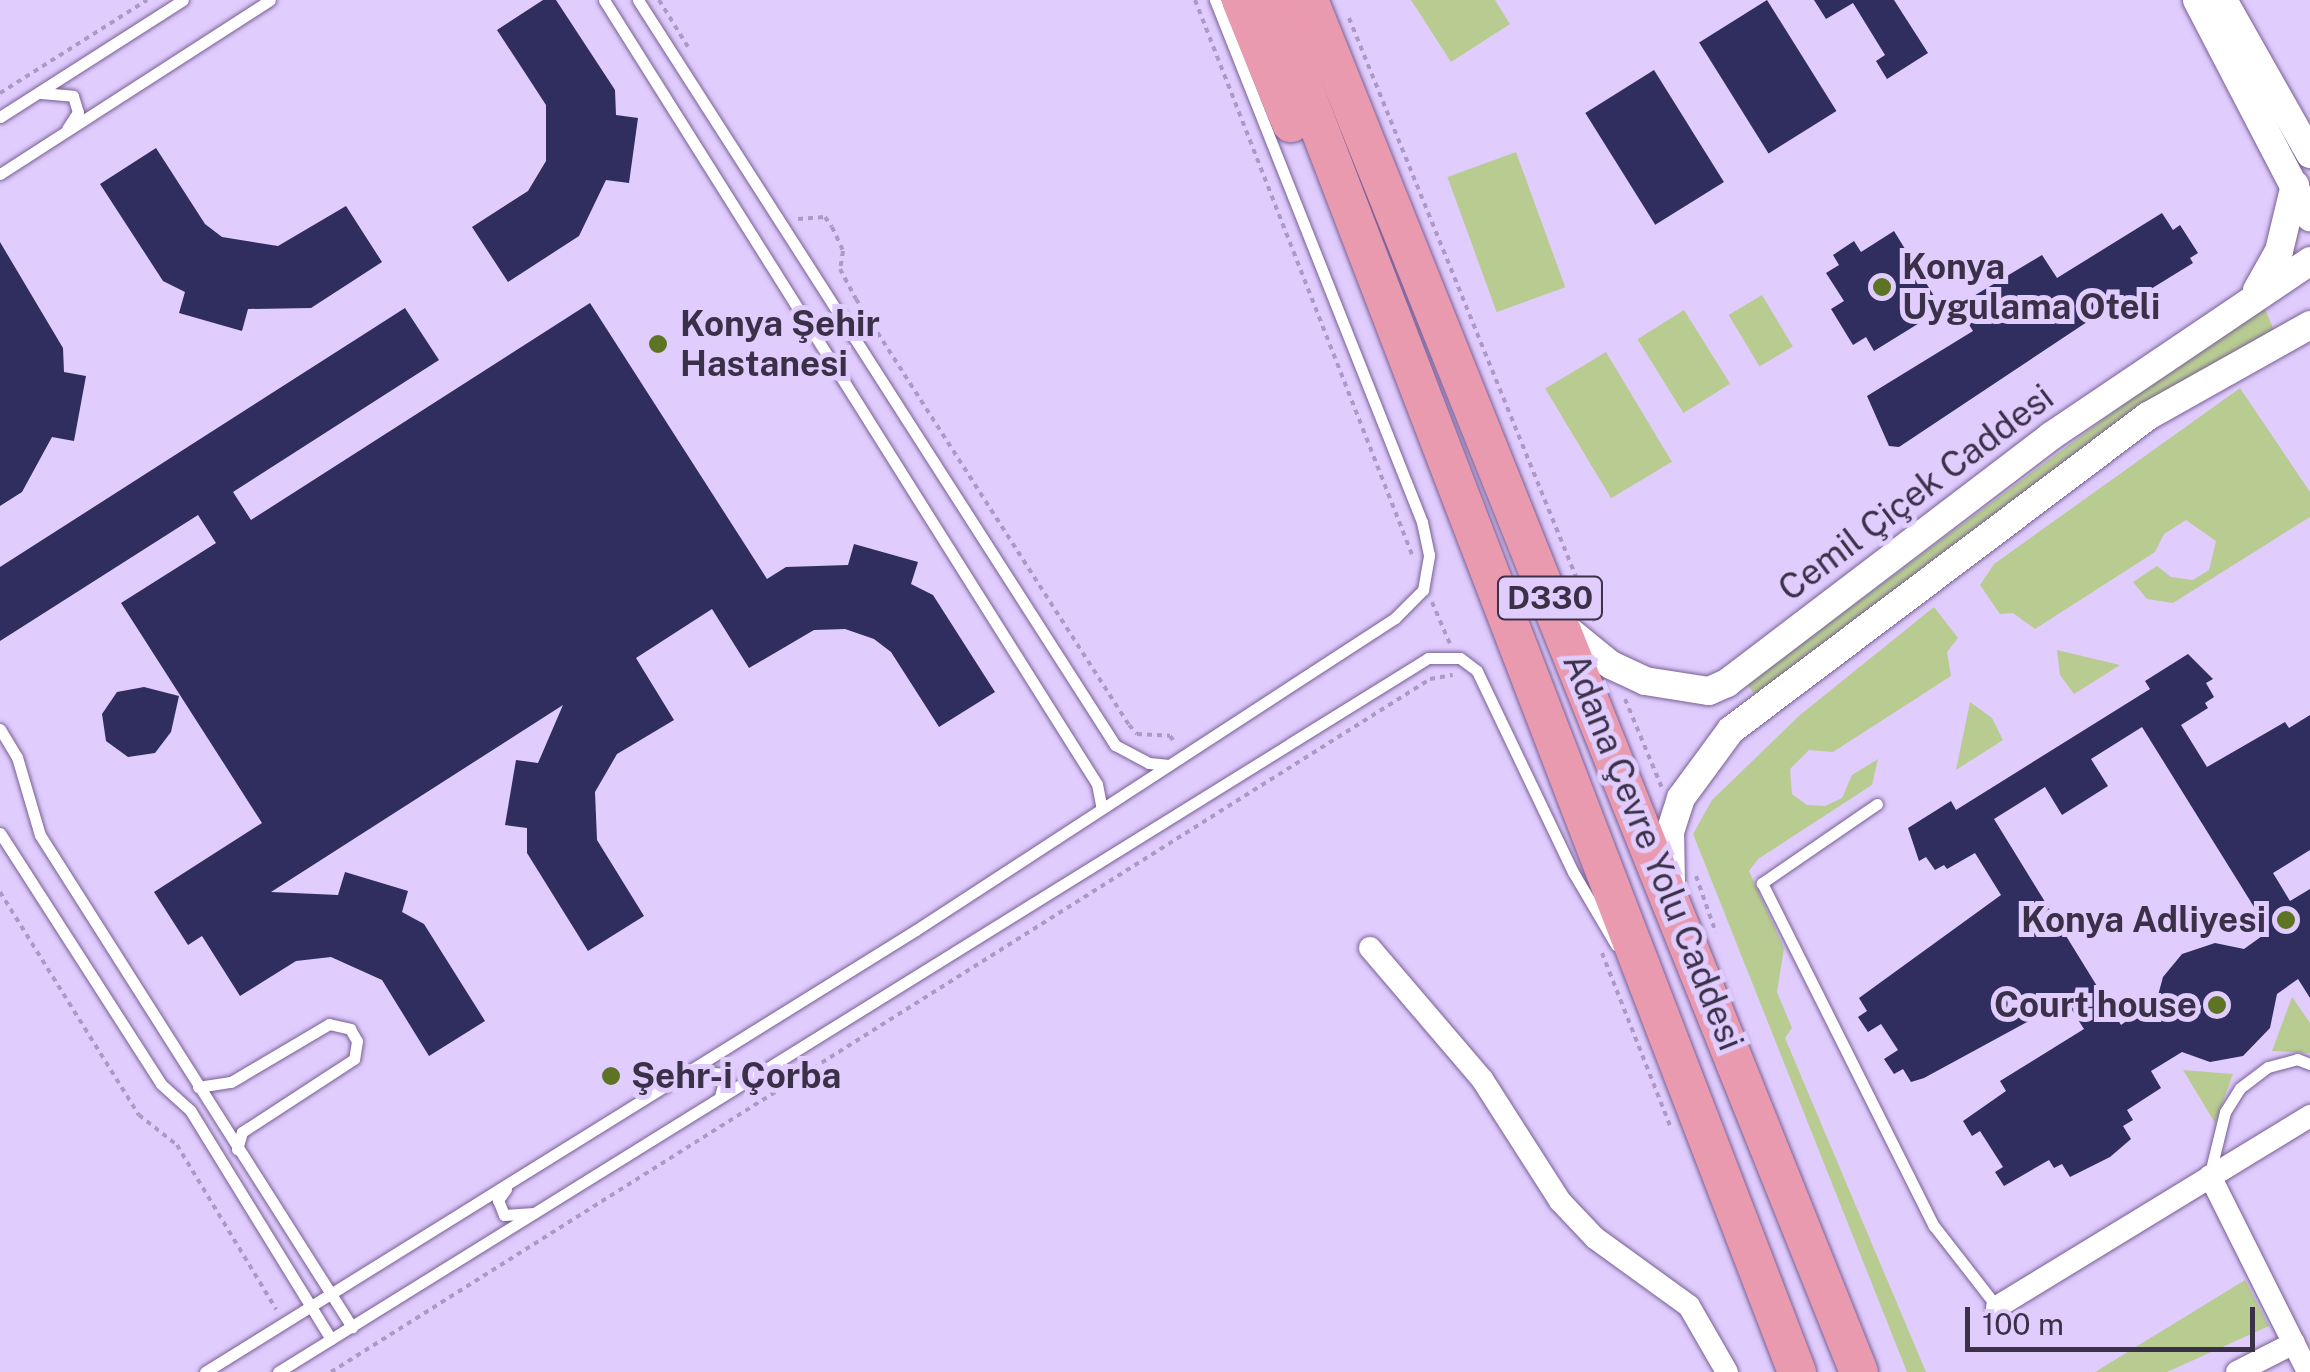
<!DOCTYPE html>
<html>
<head>
<meta charset="utf-8">
<style>
  body { margin:0 }
  #map { position:relative; width:2310px; height:1372px; overflow:hidden; background:#e0ccfd; font-family:"Public Sans",sans-serif }
  div>[style] { position:absolute }
  .green>* { inset:0; background:#b8cc92; transform-origin:0 0 }
  .building>* { inset:0; background:#302d5f; transform-origin:0 0 }
  .path>* { height:4px; margin-top:-2px; transform-origin:0; background:repeating-linear-gradient(90deg,#ab9bc4 0 5px,transparent 0 10px) }
  .roads { filter:drop-shadow(0 0 2px #775f95) drop-shadow(0 0 2px #775f95) }
  .service>* { height:11px; margin:-5.5px; padding:0 5.5px; transform-origin:5.5px; border-radius:5.5px; background:#fff }
  .minor>* { height:22px; margin:-11px; padding:0 11px; transform-origin:11px; border-radius:11px; background:#fff }
  .tertiary>* { height:28px; margin:-14px; padding:0 14px; transform-origin:14px; border-radius:14px; background:#fff }
  .trunk>* { height:38px; margin:-19px; padding:0 19px; transform-origin:19px; border-radius:19px; background:#ea9aaf }
  .dots>* { width:28px; height:28px; translate:-50% -50%; box-sizing:border-box; border:5px solid #e0ccfd; border-radius:50% }
  span { translate:-50% -50%; white-space:nowrap; text-align:center; line-height:1.15; -webkit-text-stroke:10px #e0ccfd; paint-order:stroke }
  .shield-label span { padding:2px 8px; background:#e0ccfd; border:2px solid; border-radius:8px; -webkit-text-stroke-width:0 }
  .shield-label { font-size:32px; color:#3a3048; font-weight:700 }
  .poi-label { font-size:35px; color:#3a3048; font-weight:700 }
  .left { translate:0 -50%; text-align:left }
  .right { translate:-100% -50%; text-align:right }
  .street-label { font-size:35px; color:#3a3048 }
  .scale { position:absolute; left:1965px; top:1307px; width:290px; height:45px; box-sizing:border-box; border:5px solid #3a3048; border-top:0; padding-left:12px; font-size:30px; line-height:35px; white-space:nowrap; color:#3a3048; -webkit-text-stroke:8px #e0ccfd; paint-order:stroke }
</style>
</head>
<body>
<div id="map">
  <div class="green">
    <div style="clip-path:polygon(1411px 0,1495px 0,1510px 24px,1451px 62px)"></div>
    <div style="left:1516px;top:152px;width:144px;height:73px;rotate:70deg"></div>
    <div style="left:1762px;top:295px;width:60px;height:39px;rotate:59deg"></div>
    <div style="clip-path:polygon(2262px 302px,2274px 330px,2175px 385px,1755px 695px,1747px 684px)"></div>
    <div style="left:1684px;top:310px;width:87px;height:55px;rotate:58deg"></div>
    <div style="left:1606px;top:352px;width:128px;height:71px;rotate:59deg"></div>
    <div style="clip-path:polygon(2240px 388px,2310px 492px,2310px 517px,2173px 603px,2147px 599px,2133px 582px,2157px 566px,2171px 577px,2193px 580px,2209px 570px,2216px 541px,2186px 520px,2164px 534px,2155px 552px,2035px 629px,2013px 613px,2000px 614px,1980px 585px,1994px 564px)"></div>
    <div style="clip-path:polygon(1934px 607px,1958px 638px,1947px 652px,1951px 676px,1833px 752px,1809px 750px,1790px 769px,1792px 794px,1807px 805px,1825px 806px,1842px 798px,1852px 775px,1878px 759px,1872px 785px,1758px 859px,1749px 871px,1784px 948px,1777px 992px,1792px 1028px,1785px 1038px,1926px 1372px,1907px 1372px,1693px 834px,1712px 800px,1800px 715px)"></div>
    <div style="clip-path:polygon(2057px 650px,2120px 665px,2074px 694px,2060px 675px)"></div>
    <div style="clip-path:polygon(1970px 702px,1992px 718px,2003px 740px,1956px 770px)"></div>
    <div style="clip-path:polygon(2292px 997px,2310px 1023px,2310px 1053px,2272px 1051px)"></div>
    <div style="clip-path:polygon(2183px 1070px,2233px 1074px,2215px 1123px)"></div>
    <div style="clip-path:polygon(2245px 1280px,2269px 1326px,2167px 1372px,2095px 1372px)"></div>
  </div>
  <div class="building">
    <div style="clip-path:polygon(543px 0,556px 0,615px 90px,616px 115px,638px 118px,629px 183px,606px 180px,579px 236px,508px 282px,472px 227px,528px 191px,546px 161px,546px 105px,497px 30px)"></div>
    <div style="left:1767px;top:0;width:131px;height:80px;rotate:58deg"></div>
    <div style="clip-path:polygon(1814px 0,1894px 0,1928px 53px,1887px 79px,1876px 61px,1885px 55px,1853px 3px,1826px 19px)"></div>
    <div style="left:1654px;top:70px;width:132px;height:81px;rotate:58deg"></div>
    <div style="clip-path:polygon(156px 148px,205px 224px,222px 237px,278px 246px,346px 206px,382px 262px,311px 308px,248px 309px,242px 331px,179px 313px,185px 292px,163px 281px,100px 184px)"></div>
    <div style="clip-path:polygon(2162px 213px,2173px 230px,2180px 225px,2198px 253px,2190px 258px,2193px 263px,2102px 319px,2099px 314px,1899px 447px,1889px 446px,1867px 396px,1973px 331px,1957px 306px,2042px 255px,2057px 278px)"></div>
    <div style="clip-path:polygon(1894px 231px,1942px 309px,1874px 351px,1866px 337px,1853px 345px,1831px 309px,1844px 301px,1826px 273px,1839px 265px,1833px 255px,1854px 241px,1861px 252px)"></div>
    <div style="clip-path:polygon(0 242px,63px 348px,64px 372px,86px 376px,74px 441px,52px 437px,22px 492px,0 506px)"></div>
    <div style="clip-path:polygon(590px 303px,767px 579px,786px 567px,848px 565px,854px 544px,918px 562px,911px 584px,933px 595px,995px 692px,939px 727px,891px 652px,874px 639px,845px 629px,814px 630px,749px 668px,712px 609px,636px 658px,674px 720px,617px 754px,595px 792px,597px 840px,644px 916px,588px 951px,527px 853px,527px 828px,505px 825px,516px 760px,538px 763px,563px 705px,271px 892px,338px 895px,345px 872px,408px 891px,402px 912px,424px 924px,485px 1021px,429px 1056px,382px 980px,331px 957px,296px 961px,240px 996px,202px 936px,188px 945px,154px 892px,262px 823px,121px 603px,216px 543px,198px 515px,0 641px,0 567px,405px 308px,439px 360px,233px 492px,251px 520px)"></div>
    <div style="clip-path:polygon(evenodd,2188px 654px,2213px 679px,2206px 683px,2214px 697px,2205px 703px,2208px 708px,2181px 725px,2207px 767px,2285px 722px,2289px 728px,2310px 715px,2310px 850px,2273px 873px,2290px 901px,2310px 889px,2310px 998px,2298px 979px,2277px 994px,2270px 1028px,2243px 1056px,2210px 1062px,2182px 1052px,2151px 1071px,2161px 1088px,2127px 1110px,2133px 1120px,2123px 1126px,2131px 1139px,2110px 1157px,2070px 1177px,2062px 1164px,2054px 1168px,2049px 1160px,2004px 1186px,1995px 1172px,2003px 1167px,1980px 1131px,1972px 1136px,1963px 1121px,2006px 1091px,2000px 1081px,2084px 1029px,2066px 1001px,1924px 1078px,1911px 1082px,1903px 1069px,1894px 1074px,1884px 1059px,1898px 1050px,1881px 1024px,1868px 1032px,1858px 1017px,1867px 1011px,1859px 998px,2001px 895px,1975px 853px,1947px 869px,1944px 865px,1935px 870px,1926px 857px,1919px 861px,1908px 828px,1951px 801px,1956px 810px,2150px 689px,2145px 681px,2188px 654px,2142px 727px,2269px 931px,2244px 949px,2215px 943px,2182px 954px,2163px 977px,2157px 999px,2121px 1025px,1994px 819px,2045px 787px,2062px 815px,2108px 786px,2091px 759px,2142px 727px)"></div>
    <div style="clip-path:polygon(144px 687px,179px 696px,171px 732px,155px 753px,128px 757px,106px 741px,102px 714px,117px 692px)"></div>
  </div>
  <div class="path">
    <div style="left:659px;top:0;width:55px;rotate:58.3deg"></div>
    <div style="left:1195px;top:0;width:598px;rotate:68.63deg"></div>
    <div style="left:1349px;top:18px;width:651px;rotate:67.89deg"></div>
    <div style="left:0;top:93px;width:174px;rotate:-32.3deg"></div>
    <div style="left:798px;top:219px;width:27px;rotate:-4deg"></div>
    <div style="left:825px;top:217px;width:12px;rotate:55deg"></div>
    <div style="left:832px;top:227px;width:26px;rotate:65deg"></div>
    <div style="left:843px;top:251px;width:18px;rotate:99deg"></div>
    <div style="left:840px;top:269px;width:34px;rotate:62deg"></div>
    <div style="left:856px;top:299px;width:506px;rotate:57.35deg"></div>
    <div style="left:1129px;top:725px;width:12px;rotate:48deg"></div>
    <div style="left:1137px;top:734px;width:33px;rotate:3deg"></div>
    <div style="left:1170px;top:736px;width:9px;rotate:54deg"></div>
    <div style="left:1432px;top:602px;width:46px;rotate:66.8deg"></div>
    <div style="left:1625px;top:699px;width:96px;rotate:67.4deg"></div>
    <div style="left:1696px;top:876px;width:60px;rotate:70.7deg"></div>
    <div style="left:0;top:892px;width:263px;rotate:58.1deg"></div>
    <div style="left:139px;top:1115px;width:48px;rotate:38.3deg"></div>
    <div style="left:177px;top:1145px;width:192px;rotate:58.9deg"></div>
    <div style="left:1602px;top:953px;width:186px;rotate:68.5deg"></div>
    <div style="left:331px;top:1372px;width:1299px;rotate:-32.23deg"></div>
    <div style="left:1430px;top:679px;width:23px;rotate:-10deg"></div>
  </div>
  <div class="roads">
    <div class="service">
      <div style="left:604px;top:0;width:926px;rotate:57.84deg"></div>
      <div style="left:1097px;top:784px;width:25px;rotate:79deg"></div>
      <div style="left:638px;top:0;width:885px;rotate:57.37deg"></div>
      <div style="left:1115px;top:745px;width:38px;rotate:28deg"></div>
      <div style="left:1149px;top:763px;width:20px;rotate:6deg"></div>
      <div style="left:41px;top:93px;width:32px;rotate:5deg"></div>
      <div style="left:73px;top:96px;width:17px;rotate:73deg"></div>
      <div style="left:78px;top:112px;width:20px;rotate:123deg"></div>
      <div style="left:0;top:117px;width:217px;rotate:-32.6deg"></div>
      <div style="left:0;top:174px;width:321px;rotate:-32.8deg"></div>
      <div style="left:0;top:729px;width:33px;rotate:59deg"></div>
      <div style="left:17px;top:757px;width:81px;rotate:73.6deg"></div>
      <div style="left:40px;top:835px;width:583px;rotate:57.62deg"></div>
      <div style="left:1877px;top:804px;width:140px;rotate:145.5deg"></div>
      <div style="left:1762px;top:883px;width:384px;rotate:63.4deg"></div>
      <div style="left:1934px;top:1226px;width:103px;rotate:52.1deg"></div>
      <div style="left:0;top:833px;width:298px;rotate:57.3deg"></div>
      <div style="left:161px;top:1084px;width:39px;rotate:42deg"></div>
      <div style="left:190px;top:1110px;width:269px;rotate:58.4deg"></div>
      <div style="left:692px;top:1072px;width:34px;rotate:3deg"></div>
      <div style="left:726px;top:1074px;width:24px;rotate:105deg"></div>
      <div style="left:198px;top:1087px;width:33px;rotate:-9deg"></div>
      <div style="left:231px;top:1082px;width:114px;rotate:-30.6deg"></div>
      <div style="left:329px;top:1024px;width:22px;rotate:13deg"></div>
      <div style="left:350px;top:1029px;width:14px;rotate:60deg"></div>
      <div style="left:357px;top:1041px;width:18px;rotate:99deg"></div>
      <div style="left:354px;top:1059px;width:134px;rotate:146.9deg"></div>
      <div style="left:242px;top:1132px;width:18px;rotate:106deg"></div>
      <div style="left:2210px;top:1173px;width:63px;rotate:-76.2deg"></div>
      <div style="left:2225px;top:1112px;width:28px;rotate:-58deg"></div>
      <div style="left:2240px;top:1088px;width:35px;rotate:-37deg"></div>
      <div style="left:2268px;top:1067px;width:30px;rotate:-15deg"></div>
      <div style="left:2297px;top:1059px;width:14px;rotate:21deg"></div>
      <div style="left:506px;top:1189px;width:14px;rotate:126deg"></div>
      <div style="left:498px;top:1200px;width:16px;rotate:68deg"></div>
      <div style="left:504px;top:1215px;width:30px;rotate:-4deg"></div>
      <div style="left:205px;top:1372px;width:837px;rotate:-31.87deg"></div>
      <div style="left:916px;top:930px;width:572px;rotate:-33.08deg"></div>
      <div style="left:1395px;top:618px;width:40px;rotate:-45deg"></div>
      <div style="left:1423px;top:590px;width:36px;rotate:-80deg"></div>
      <div style="left:1429px;top:555px;width:34px;rotate:-102deg"></div>
      <div style="left:1422px;top:522px;width:562px;rotate:-111.63deg"></div>
      <div style="left:278px;top:1372px;width:1354px;rotate:-31.83deg"></div>
      <div style="left:1428px;top:658px;width:32px"></div>
      <div style="left:1460px;top:658px;width:21px;rotate:37deg"></div>
      <div style="left:1477px;top:671px;width:223px;rotate:64.5deg"></div>
      <div style="left:1573px;top:872px;width:85px;rotate:59.5deg"></div>
    </div>
    <div class="minor">
      <div style="left:1370px;top:948px;width:172px;rotate:49.5deg"></div>
      <div style="left:1482px;top:1079px;width:145px;rotate:57.4deg"></div>
      <div style="left:1560px;top:1201px;width:51px;rotate:46.6deg"></div>
      <div style="left:1595px;top:1238px;width:116px;rotate:35.9deg"></div>
      <div style="left:1689px;top:1306px;width:76px;rotate:60.1deg"></div>
      <div style="left:2210px;top:1176px;width:219px;rotate:63.4deg"></div>
      <div style="left:1997px;top:1307px;width:367px;rotate:-31.4deg"></div>
      <div style="left:2237px;top:1372px;width:64px;rotate:-27deg"></div>
    </div>
    <div class="tertiary">
      <div style="left:2197px;top:0;width:245px;rotate:62.5deg"></div>
      <div style="left:2223px;top:0;width:177px;rotate:60.5deg"></div>
      <div style="left:2257px;top:290px;width:45px;rotate:-60.6deg"></div>
      <div style="left:2279px;top:251px;width:68px;rotate:-76.4deg"></div>
      <div style="left:1564px;top:627px;width:60px;rotate:39deg"></div>
      <div style="left:1611px;top:665px;width:38px;rotate:25deg"></div>
      <div style="left:1645px;top:681px;width:65px;rotate:8.9deg"></div>
      <div style="left:1709px;top:691px;width:20px;rotate:-24deg"></div>
      <div style="left:1727px;top:683px;width:407px;rotate:-37.3deg"></div>
      <div style="left:2051px;top:436px;width:313px;rotate:-34deg"></div>
      <div style="left:1671px;top:882px;width:50px;rotate:-91.1deg"></div>
      <div style="left:1670px;top:832px;width:36px;rotate:-72deg"></div>
      <div style="left:1681px;top:798px;width:84px;rotate:-53.7deg"></div>
      <div style="left:1731px;top:730px;width:522px;rotate:-36.98deg"></div>
      <div style="left:2148px;top:416px;width:186px;rotate:-29.3deg"></div>
    </div>
    <div class="trunk">
      <div style="left:1241px;top:0;width:133px;rotate:67.9deg"></div>
      <div style="left:1270px;top:0;width:1470px;rotate:68.99deg"></div>
      <div style="left:1309px;top:0;width:1478px;rotate:68.16deg"></div>
    </div>
  </div>
  <div class="dots">
    <div style="left:1882px;top:287px;background:#5d7425"></div>
    <div style="left:658px;top:344px;background:#5d7425"></div>
    <div style="left:2286px;top:920px;background:#5d7425"></div>
    <div style="left:2217px;top:1005px;background:#5d7425"></div>
    <div style="left:611px;top:1076px;background:#5d7425"></div>
  </div>
  <div class="shield-label">
    <span style="left:1550px;top:598px">D330</span>
  </div>
  <div class="poi-label">
    <span class="left" style="left:1902px;top:287px">Konya<br>Uygulama Oteli</span>
    <span class="left" style="left:680px;top:344px">Konya Şehir<br>Hastanesi</span>
    <span class="right" style="left:2266px;top:920px">Konya Adliyesi</span>
    <span class="right" style="left:2197px;top:1005px">Court house</span>
    <span class="left" style="left:631px;top:1076px">Şehr-i Çorba</span>
  </div>
  <div class="street-label">
    <span style="left:1916px;top:493px;rotate:-37deg">Cemil Çiçek Caddesi</span>
    <span style="left:1653px;top:852px;rotate:68deg">Adana Çevre Yolu Caddesi</span>
  </div>
  <div class="scale">100 m</div>
</div>
</body>
</html>
